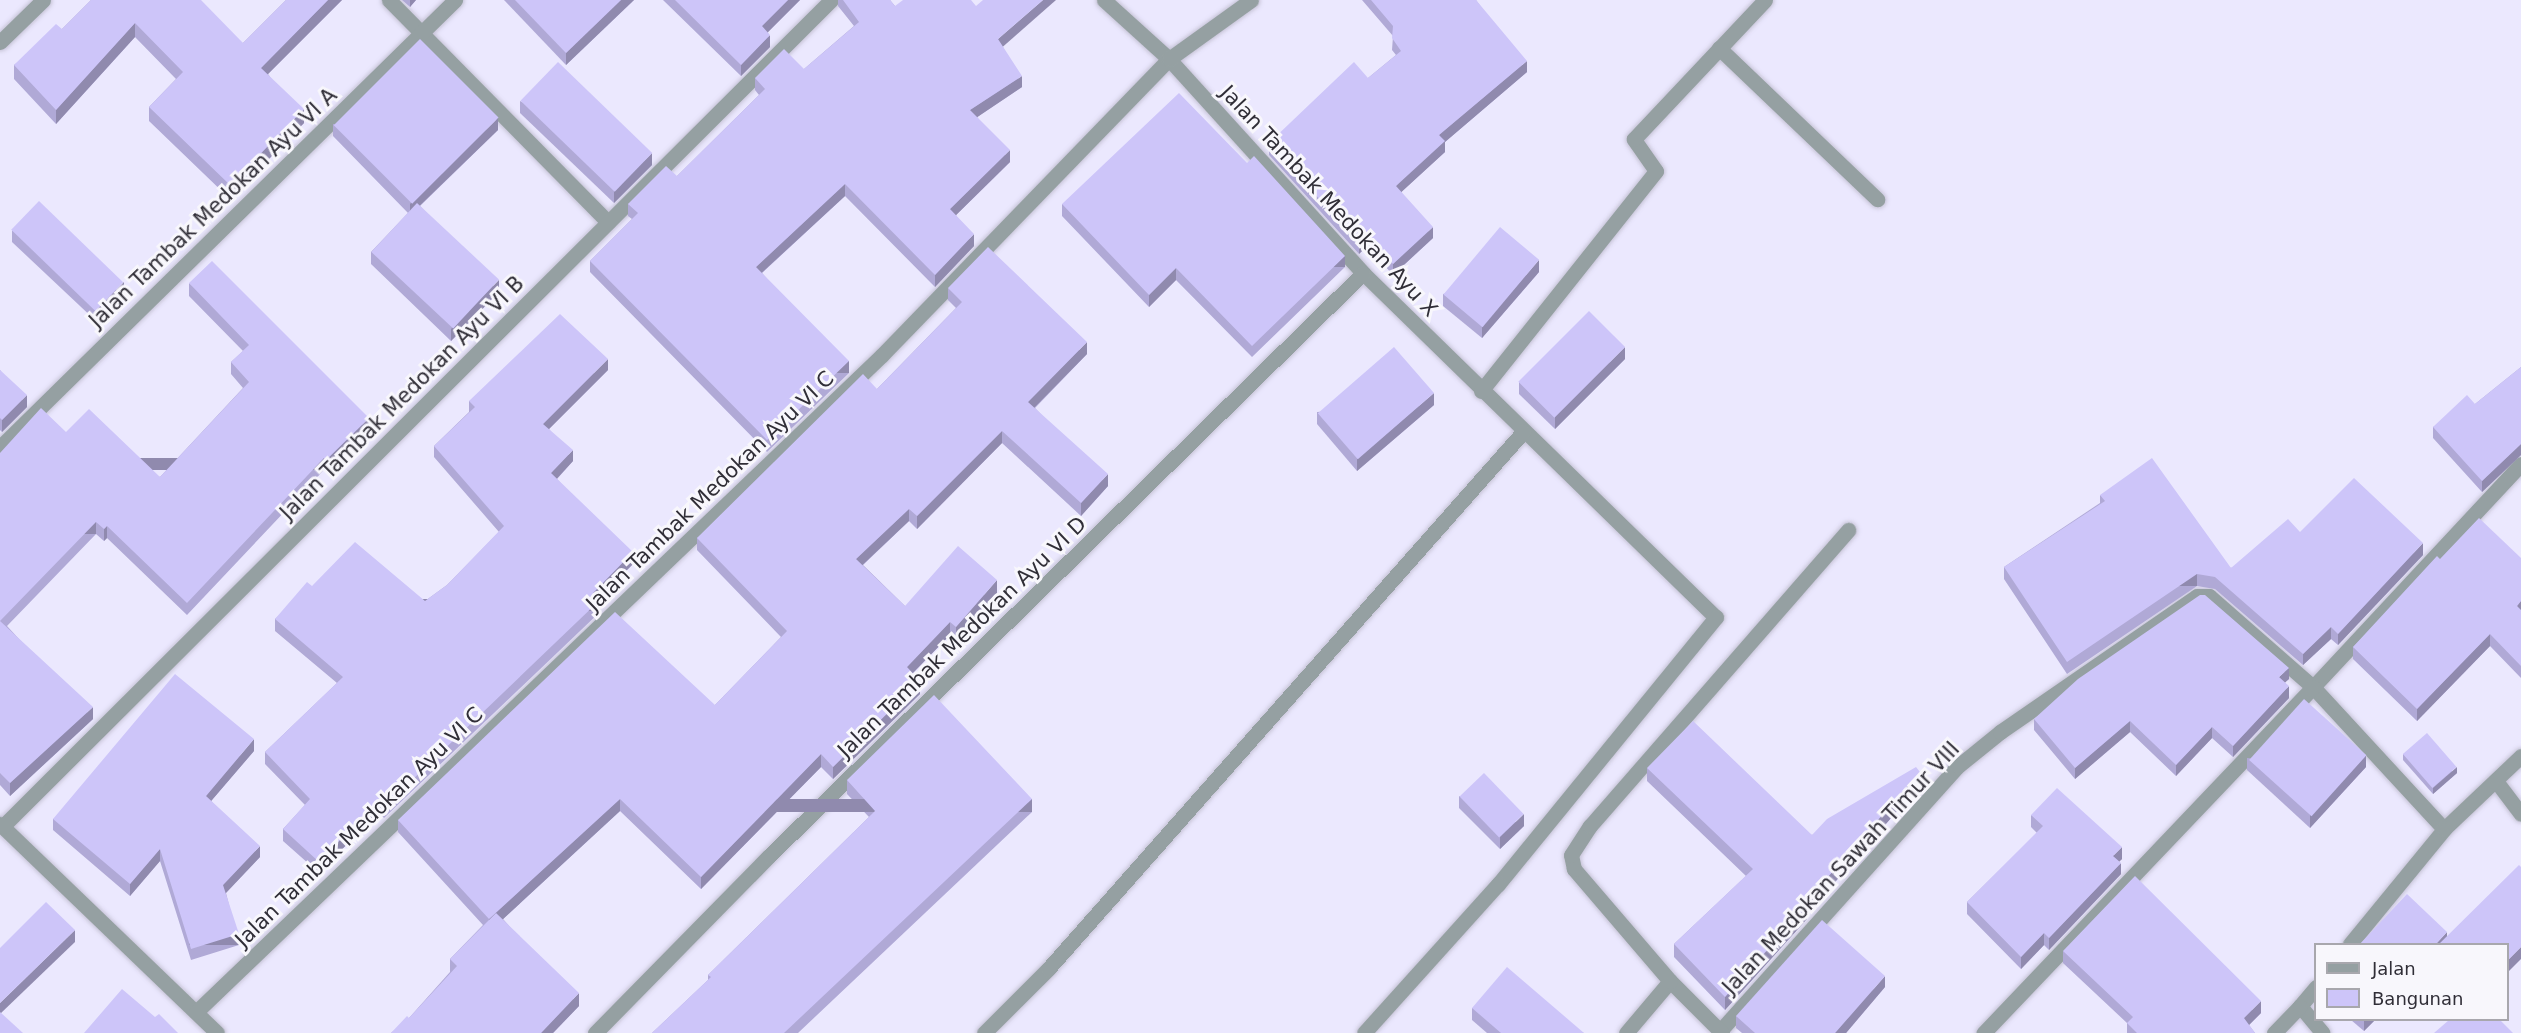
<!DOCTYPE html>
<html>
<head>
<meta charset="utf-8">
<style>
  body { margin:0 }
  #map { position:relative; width:2521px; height:1033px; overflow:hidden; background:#ebe8fe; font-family:"DejaVu Sans",sans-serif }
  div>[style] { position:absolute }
  .roads { filter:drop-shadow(0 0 2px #c6c3d6) drop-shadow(0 0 2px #c6c3d6) }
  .minor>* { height:15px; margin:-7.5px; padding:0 7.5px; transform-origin:7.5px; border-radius:7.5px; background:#95a0a2 }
  .wall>* { inset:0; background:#b0a9d6 }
  .shaded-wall>* { inset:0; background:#908aae; transform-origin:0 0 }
  .building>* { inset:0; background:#cdc5f9; transform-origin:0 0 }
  span { translate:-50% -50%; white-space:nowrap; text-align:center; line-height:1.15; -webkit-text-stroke:6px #f8f7fc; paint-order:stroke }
  .street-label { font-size:21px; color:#302e37 }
  .legend { position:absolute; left:2314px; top:943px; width:195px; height:78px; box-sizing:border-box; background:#f8f7fc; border:2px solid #a8a7ad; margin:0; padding:8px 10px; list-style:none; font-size:18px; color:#302e37 }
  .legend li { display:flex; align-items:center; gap:12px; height:30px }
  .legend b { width:30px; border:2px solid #a8a7ad }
</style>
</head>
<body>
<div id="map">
  <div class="roads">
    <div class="minor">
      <div style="left:389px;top:0;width:312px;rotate:45.4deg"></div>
      <div style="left:1104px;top:0;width:88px;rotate:42.2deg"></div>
      <div style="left:1169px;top:59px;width:289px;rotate:47.8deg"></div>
      <div style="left:1363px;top:273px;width:493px;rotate:44.3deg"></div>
      <div style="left:1716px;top:617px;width:345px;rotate:129.2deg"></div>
      <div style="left:1498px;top:884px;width:200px;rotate:132deg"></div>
      <div style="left:0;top:42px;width:60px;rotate:-44.3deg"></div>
      <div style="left:1719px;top:48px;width:219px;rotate:43.7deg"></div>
      <div style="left:1481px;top:391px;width:281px;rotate:-51.5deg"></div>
      <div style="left:1656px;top:171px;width:39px;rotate:-125deg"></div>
      <div style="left:1634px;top:139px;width:191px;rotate:-46.7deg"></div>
      <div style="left:0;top:447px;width:638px;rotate:-44.49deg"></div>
      <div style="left:2496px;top:781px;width:41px;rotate:52.9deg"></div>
      <div style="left:0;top:824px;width:301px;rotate:43.9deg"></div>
      <div style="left:3px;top:826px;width:1170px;rotate:-44.93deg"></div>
      <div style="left:2444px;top:829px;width:193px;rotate:-132.7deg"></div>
      <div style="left:2313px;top:687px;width:305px;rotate:-47deg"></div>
      <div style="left:2350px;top:944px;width:149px;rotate:-50.7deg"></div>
      <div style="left:2444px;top:829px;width:106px;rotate:-43.5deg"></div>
      <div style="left:2316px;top:987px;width:25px;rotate:130deg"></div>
      <div style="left:2300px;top:1006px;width:35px;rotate:50deg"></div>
      <div style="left:196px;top:1012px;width:950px;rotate:-43.76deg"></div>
      <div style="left:882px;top:355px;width:412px;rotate:-45.9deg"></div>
      <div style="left:1169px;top:59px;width:101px;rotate:-35.7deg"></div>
      <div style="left:1720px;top:1031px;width:356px;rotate:-48.1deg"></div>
      <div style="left:1958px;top:766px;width:54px;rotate:-39deg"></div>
      <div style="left:2000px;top:732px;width:239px;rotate:-34.6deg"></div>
      <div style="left:2197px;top:596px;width:12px"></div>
      <div style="left:2209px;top:596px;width:138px;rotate:41.2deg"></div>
      <div style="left:2313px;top:687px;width:478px;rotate:133.6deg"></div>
      <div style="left:595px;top:1033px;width:248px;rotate:-45.5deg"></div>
      <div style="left:769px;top:856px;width:832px;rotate:-44.46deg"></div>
      <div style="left:984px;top:1033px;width:91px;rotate:-45deg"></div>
      <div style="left:1048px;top:969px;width:717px;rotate:-48.51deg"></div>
      <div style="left:1626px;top:1033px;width:68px;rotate:-49.8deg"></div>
      <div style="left:1722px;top:1033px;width:74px;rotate:-135deg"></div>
      <div style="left:1670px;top:981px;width:148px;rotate:-130.6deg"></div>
      <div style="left:1574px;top:869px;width:14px;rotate:-102deg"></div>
      <div style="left:1571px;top:855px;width:35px;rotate:-57deg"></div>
      <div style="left:1590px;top:826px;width:393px;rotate:-48.9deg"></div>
      <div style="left:2274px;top:1033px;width:37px;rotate:-46deg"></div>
    </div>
  </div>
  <div class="wall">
    <div style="clip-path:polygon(91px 0,243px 43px,286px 0,342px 0,268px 74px,304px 123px,230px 199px,149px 121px,149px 107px,176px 79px,135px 37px,56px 124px,14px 79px,14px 65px,62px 29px)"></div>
    <div style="clip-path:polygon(402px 0,416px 0,410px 7px)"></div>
    <div style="clip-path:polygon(504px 0,634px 0,566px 65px)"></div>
    <div style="clip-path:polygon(663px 0,800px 0,768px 32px,770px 47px,741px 76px)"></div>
    <div style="clip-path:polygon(838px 0,890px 0,895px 6px,1003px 47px,1022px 87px,977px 117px,1010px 162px,956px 215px,974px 246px,935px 287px,845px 196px,762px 273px,849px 373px,767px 452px,590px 272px,590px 261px,632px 219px,628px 216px,628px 204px,677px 176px,759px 95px,755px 90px,755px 78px,804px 69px,854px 26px,838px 6px)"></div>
    <div style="clip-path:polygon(1362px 0,1476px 0,1527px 72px,1445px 142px,1445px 152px,1401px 192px,1433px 238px,1393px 275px,1367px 246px,1359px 254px,1269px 155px,1269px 143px,1368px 78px,1396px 55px,1392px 50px,1393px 36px)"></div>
    <div style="clip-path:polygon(520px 101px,652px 165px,614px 203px,520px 113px)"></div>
    <div style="clip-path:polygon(333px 124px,498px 130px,420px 206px,499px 292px,451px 341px,371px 264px,371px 252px,408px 213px,333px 136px)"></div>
    <div style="clip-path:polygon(1062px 204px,1345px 267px,1252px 357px,1176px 280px,1149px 307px,1062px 216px)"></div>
    <div style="clip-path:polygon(12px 230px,124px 294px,97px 322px,12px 242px)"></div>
    <div style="clip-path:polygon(1539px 272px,1482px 338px,1443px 306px,1443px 294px)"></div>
    <div style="clip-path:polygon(189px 283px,369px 430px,326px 472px,324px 470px,187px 615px,107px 538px,104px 541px,96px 534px,7px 626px,93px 719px,10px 796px,0 785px,0 453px,66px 432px,160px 477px,243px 388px,231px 374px,231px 362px,243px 351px,189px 296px)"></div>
    <div style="clip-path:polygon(948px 288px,1087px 354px,1035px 408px,1108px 486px,1081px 516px,1002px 443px,917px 529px,909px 521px,863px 565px,905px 606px,997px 593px,956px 640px,950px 635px,913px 673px,920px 694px,833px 779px,821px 767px,701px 889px,620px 811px,503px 919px,579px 1006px,553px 1033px,391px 1033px,409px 1018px,450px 972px,450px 959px,483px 925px,398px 832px,398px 820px,715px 705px,781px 637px,697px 550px,697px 538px,877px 389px,956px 308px,948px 300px)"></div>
    <div style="clip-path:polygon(1625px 359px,1555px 429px,1519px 394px,1519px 382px)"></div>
    <div style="clip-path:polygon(2521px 367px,2521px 455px,2482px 492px,2433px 438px,2433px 427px,2475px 404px)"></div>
    <div style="clip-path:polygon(0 370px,27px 407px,2px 432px,0 430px)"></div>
    <div style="clip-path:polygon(608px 370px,549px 429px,573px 461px,557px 479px,633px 564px,599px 598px,601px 611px,384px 818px,380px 813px,318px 872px,283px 841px,283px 829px,305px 805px,265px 764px,265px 752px,337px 683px,275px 631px,275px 619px,312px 586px,425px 601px,447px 585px,499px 532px,434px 457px,434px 446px,469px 412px,469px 401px)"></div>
    <div style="clip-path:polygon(1434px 405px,1357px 471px,1317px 424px,1317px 412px)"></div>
    <div style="clip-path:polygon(2100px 495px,2231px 568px,2300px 532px,2423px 555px,2338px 645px,2331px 639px,2303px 665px,2215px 589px,2197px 586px,2067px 674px,2004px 579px,2004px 567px,2100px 503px)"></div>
    <div style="clip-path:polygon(2521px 558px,2521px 678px,2490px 646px,2417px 721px,2353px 659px,2353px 647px,2440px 559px)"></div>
    <div style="clip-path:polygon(2289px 679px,2285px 682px,2289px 698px,2233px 757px,2212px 738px,2176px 776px,2130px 732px,2075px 779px,2034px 730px,2034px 719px)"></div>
    <div style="clip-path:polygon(254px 751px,211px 801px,260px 857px,226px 893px,239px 945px,191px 960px,160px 861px,130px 896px,53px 830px,53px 819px)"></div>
    <div style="clip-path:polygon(2403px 754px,2457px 773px,2433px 794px,2403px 760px)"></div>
    <div style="clip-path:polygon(2247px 758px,2366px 767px,2310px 828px,2247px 770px)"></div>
    <div style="clip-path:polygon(1647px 768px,1812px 835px,1920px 785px,1807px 914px,1807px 919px,1725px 1010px,1674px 957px,1674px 944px,1746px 876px,1647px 781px)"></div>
    <div style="clip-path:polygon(847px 780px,1032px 812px,798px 1033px,652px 1033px,708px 980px,708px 975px,869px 817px,847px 794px)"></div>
    <div style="clip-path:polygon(1459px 796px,1524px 826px,1500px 849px,1459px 808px)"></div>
    <div style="clip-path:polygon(2031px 815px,2122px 859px,2119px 861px,2121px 874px,2049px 950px,2044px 945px,2021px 969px,1967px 914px,1967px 902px,2037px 833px,2031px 827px)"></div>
    <div style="clip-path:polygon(2063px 951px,2261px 1013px,2249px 1025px,2255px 1033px,2127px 1033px,2127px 1023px,2063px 963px)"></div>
    <div style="clip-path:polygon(1885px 987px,1846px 1033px,1742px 1033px,1736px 1028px,1736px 1016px)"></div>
    <div style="clip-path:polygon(1472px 1008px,1584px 1033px,1487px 1033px,1472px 1020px)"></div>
    <div style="clip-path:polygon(2351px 1020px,2375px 1020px,2364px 1031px)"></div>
  </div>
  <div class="shaded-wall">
    <div style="clip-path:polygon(328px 0,342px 0,261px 81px,261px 68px)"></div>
    <div style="clip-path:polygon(410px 0,416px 0,410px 7px)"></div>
    <div style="clip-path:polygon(621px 0,634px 0,566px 65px,566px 53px)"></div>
    <div style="clip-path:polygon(788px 0,800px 0,762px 38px,762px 26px)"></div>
    <div style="clip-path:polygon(1043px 0,1056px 0,998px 51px,998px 39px)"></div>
    <div style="clip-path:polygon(135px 23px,135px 37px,56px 124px,56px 110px)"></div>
    <div style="clip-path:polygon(770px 35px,770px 47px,741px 76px,741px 65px)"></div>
    <div style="clip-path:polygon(1527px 61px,1527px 72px,1445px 142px,1445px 152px,1396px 197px,1396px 186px,1439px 135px)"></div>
    <div style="clip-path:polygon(1022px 76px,1022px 87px,970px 122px,970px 110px)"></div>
    <div style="clip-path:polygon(304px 109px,304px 123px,230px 199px,230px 185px)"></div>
    <div style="clip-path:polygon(498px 118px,498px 130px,410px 215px,410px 204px)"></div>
    <div style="clip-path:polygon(1010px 150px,1010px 162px,950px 221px,950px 209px)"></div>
    <div style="clip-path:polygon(652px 153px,652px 165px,614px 203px,614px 191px)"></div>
    <div style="clip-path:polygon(845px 184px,845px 196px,756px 278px,756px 267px)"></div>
    <div style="clip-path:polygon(1433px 227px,1433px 238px,1393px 275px,1393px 264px)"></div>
    <div style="clip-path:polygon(974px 234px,974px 246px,935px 287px,935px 275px)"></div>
    <div style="clip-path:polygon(1367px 235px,1367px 246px,1359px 254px,1359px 243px)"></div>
    <div style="left:1345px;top:256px;width:11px;height:129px;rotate:90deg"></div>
    <div style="clip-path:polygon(1539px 260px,1539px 272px,1482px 338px,1482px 326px)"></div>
    <div style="clip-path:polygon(1176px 268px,1176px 280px,1149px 307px,1149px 295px)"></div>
    <div style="clip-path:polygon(499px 280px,499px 292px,451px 341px,451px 329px)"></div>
    <div style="clip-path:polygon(124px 282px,124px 294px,97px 322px,97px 310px)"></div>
    <div style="clip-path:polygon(1087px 342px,1087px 354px,1028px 414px,1028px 402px)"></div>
    <div style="clip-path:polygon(1625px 347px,1625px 359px,1555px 429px,1555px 417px)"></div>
    <div style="clip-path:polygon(608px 359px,608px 370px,543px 435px,543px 424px)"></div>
    <div style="left:849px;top:361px;width:12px;height:114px;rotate:90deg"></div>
    <div style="clip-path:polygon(1434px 393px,1434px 405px,1357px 471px,1357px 459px)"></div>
    <div style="clip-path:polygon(27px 395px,27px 407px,2px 432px,2px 420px)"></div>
    <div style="clip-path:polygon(369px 418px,369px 430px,326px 472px,326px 460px)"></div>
    <div style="clip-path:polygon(1002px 431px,1002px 443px,917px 529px,917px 516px)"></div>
    <div style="clip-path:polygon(2521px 444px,2521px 455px,2482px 492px,2482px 481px)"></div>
    <div style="clip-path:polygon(573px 450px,573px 461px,551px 485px,551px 473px)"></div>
    <div style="left:324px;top:458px;width:12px;height:199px;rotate:90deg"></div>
    <div style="clip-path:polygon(1108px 474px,1108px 486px,1081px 516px,1081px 503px)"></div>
    <div style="clip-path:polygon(909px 509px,909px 521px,856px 571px,856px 559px)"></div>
    <div style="left:96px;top:522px;width:12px;height:138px;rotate:90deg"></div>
    <div style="clip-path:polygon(107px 526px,107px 538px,104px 541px,104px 529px)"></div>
    <div style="clip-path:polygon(2423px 543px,2423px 555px,2338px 645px,2338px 634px)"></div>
    <div style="clip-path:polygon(633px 552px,633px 564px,593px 604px,593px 593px)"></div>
    <div style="left:2197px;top:574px;width:12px;height:157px;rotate:90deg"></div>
    <div style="clip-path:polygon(997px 580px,997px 593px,956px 640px,956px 627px)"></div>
    <div style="left:601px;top:599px;width:12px;height:301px;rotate:90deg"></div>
    <div style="clip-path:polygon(2521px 601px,2521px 613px,2517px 606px)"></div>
    <div style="clip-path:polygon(950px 622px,950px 635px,907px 679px,907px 667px)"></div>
    <div style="clip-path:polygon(2331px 627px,2331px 639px,2303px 665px,2303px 654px)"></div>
    <div style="clip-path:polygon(2490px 634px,2490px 646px,2417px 721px,2417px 709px)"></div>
    <div style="clip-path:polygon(2289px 668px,2289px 679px,2279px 688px,2279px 677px)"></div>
    <div style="clip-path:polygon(920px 681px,920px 694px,833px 779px,833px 767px)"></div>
    <div style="clip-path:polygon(2289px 686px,2289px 698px,2233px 757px,2233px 746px)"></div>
    <div style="clip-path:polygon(93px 707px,93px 719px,10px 796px,10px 783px)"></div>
    <div style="clip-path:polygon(2130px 721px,2130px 732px,2075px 779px,2075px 768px)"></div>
    <div style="clip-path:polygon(2212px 727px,2212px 738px,2176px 776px,2176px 765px)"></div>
    <div style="clip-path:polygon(254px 739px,254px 751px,206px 807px,206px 796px)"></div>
    <div style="clip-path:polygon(821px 754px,821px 767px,701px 889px,701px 877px)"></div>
    <div style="clip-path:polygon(2366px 755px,2366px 767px,2310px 828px,2310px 816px)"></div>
    <div style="clip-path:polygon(2457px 767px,2457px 773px,2433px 794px,2433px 788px)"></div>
    <div style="clip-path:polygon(1920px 772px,1920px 785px,1807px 914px,1807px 919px,1725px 1010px,1725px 997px,1805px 903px)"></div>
    <div style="clip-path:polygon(620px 799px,620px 811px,489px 932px,489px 919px)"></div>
    <div style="left:1032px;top:799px;width:13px;height:341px;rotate:90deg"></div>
    <div style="clip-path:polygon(380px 802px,380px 813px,318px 872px,318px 861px)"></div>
    <div style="clip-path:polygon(1524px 814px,1524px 826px,1500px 849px,1500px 837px)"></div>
    <div style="clip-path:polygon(260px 846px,260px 857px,223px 896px,223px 885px)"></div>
    <div style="clip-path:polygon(2122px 847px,2122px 859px,2113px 868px,2113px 856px)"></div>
    <div style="clip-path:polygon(160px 849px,160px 861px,130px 896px,130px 884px)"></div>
    <div style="clip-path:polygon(2121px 863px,2121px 874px,2049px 950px,2049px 938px)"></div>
    <div style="clip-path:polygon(75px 930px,75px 942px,0 1014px,0 1003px)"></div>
    <div style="clip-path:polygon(2447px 932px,2447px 945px,2435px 945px)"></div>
    <div style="clip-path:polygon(2044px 933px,2044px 945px,2021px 969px,2021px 957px)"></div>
    <div style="left:239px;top:934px;width:11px;height:50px;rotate:90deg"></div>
    <div style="clip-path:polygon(2521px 947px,2521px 959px,2508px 972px,2508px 960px)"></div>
    <div style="clip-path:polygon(1885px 976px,1885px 987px,1846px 1033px,1835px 1033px)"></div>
    <div style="clip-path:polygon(579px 993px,579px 1006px,553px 1033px,541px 1033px)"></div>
    <div style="clip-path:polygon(2261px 1001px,2261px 1013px,2244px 1030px,2244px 1018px)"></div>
    <div style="clip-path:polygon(2364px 1020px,2375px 1020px,2364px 1031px)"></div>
  </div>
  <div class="building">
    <div style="clip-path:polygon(91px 0,201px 0,243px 43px,286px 0,328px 0,261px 68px,304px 109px,230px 185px,149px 107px,183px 72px,135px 23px,56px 110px,14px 65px,56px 24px,62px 29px)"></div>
    <div style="clip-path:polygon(515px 0,621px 0,566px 53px)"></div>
    <div style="clip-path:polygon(675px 0,788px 0,762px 26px,770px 35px,741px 65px)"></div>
    <div style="clip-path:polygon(843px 0,890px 0,895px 6px,903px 0,971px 0,976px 6px,983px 0,1043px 0,998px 39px,1022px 76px,970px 110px,1010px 150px,950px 209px,974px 234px,935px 275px,845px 184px,756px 267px,849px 361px,767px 440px,590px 261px,638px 213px,628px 204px,666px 166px,677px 176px,765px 89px,755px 78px,784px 49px,804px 69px,859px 22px)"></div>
    <div style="clip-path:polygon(1371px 0,1476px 0,1527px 61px,1439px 135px,1445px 141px,1396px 186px,1433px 227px,1393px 264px,1367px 235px,1359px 243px,1269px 143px,1354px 62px,1368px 78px,1401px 51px,1392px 38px,1393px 26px)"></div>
    <div style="left:420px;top:39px;width:111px;height:122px;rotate:45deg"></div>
    <div style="left:558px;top:62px;width:131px;height:54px;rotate:44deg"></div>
    <div style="clip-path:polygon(1179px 93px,1247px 163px,1254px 156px,1345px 256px,1252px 346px,1176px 268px,1149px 295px,1062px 204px)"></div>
    <div style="left:39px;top:201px;width:117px;height:40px;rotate:44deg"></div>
    <div style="left:417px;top:203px;width:112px;height:67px;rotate:43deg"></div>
    <div style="left:1500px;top:227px;width:51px;height:88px;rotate:40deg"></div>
    <div style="clip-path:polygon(988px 247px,1087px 342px,1028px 402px,1108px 474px,1081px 503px,1002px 431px,917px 516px,909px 509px,856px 559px,905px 606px,958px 546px,997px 580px,956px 627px,950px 622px,907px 667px,920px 681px,833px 767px,821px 754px,701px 877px,620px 799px,489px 919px,398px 820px,615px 612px,715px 705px,787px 631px,697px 538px,863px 374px,877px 389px,962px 302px,948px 288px)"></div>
    <div style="clip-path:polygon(212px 261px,369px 418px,326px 460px,324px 458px,187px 603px,107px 526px,104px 529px,96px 522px,0 621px,93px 707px,10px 783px,0 773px,0 453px,41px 408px,66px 432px,89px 409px,160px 477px,249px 382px,231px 362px,249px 345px,189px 283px)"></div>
    <div style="left:1589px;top:311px;width:51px;height:100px;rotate:45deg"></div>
    <div style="clip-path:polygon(560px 314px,608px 359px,543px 424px,573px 450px,551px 473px,633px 552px,593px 593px,601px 599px,384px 807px,380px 802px,318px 861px,283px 829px,310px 799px,265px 752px,343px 677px,275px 619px,307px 582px,312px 586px,355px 542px,425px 601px,447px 585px,504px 526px,434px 446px,475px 407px,469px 401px)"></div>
    <div style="left:1394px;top:347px;width:61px;height:101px;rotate:49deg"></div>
    <div style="clip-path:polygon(2521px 367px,2521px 444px,2482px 481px,2433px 427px,2467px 395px,2475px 404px)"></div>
    <div style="clip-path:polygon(0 370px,27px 395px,2px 420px,0 418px)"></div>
    <div style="clip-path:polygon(2152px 458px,2231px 568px,2288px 519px,2300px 532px,2354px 478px,2423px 543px,2338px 634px,2331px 627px,2303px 654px,2215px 577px,2197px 574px,2067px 662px,2004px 567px,2105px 501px,2100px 495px)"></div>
    <div style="clip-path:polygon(2479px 518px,2521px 558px,2521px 601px,2517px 606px,2521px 610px,2521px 666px,2490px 634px,2417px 709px,2353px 647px,2437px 556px,2440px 559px)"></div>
    <div style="clip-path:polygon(2200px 595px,2205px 595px,2289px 668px,2279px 677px,2289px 686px,2233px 746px,2212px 727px,2176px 765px,2130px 721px,2075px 768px,2034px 719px,2078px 679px)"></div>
    <div style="clip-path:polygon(175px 674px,254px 739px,206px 796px,260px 846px,223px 885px,239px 934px,191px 949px,160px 849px,130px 884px,53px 819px)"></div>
    <div style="clip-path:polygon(934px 695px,1032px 799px,784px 1033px,652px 1033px,711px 977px,708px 975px,875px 811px,847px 780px)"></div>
    <div style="left:2304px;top:699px;width:84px;height:82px;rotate:42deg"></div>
    <div style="clip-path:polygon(1693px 721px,1812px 835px,1827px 819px,1916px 767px,1920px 772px,1805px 903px,1807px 906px,1725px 997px,1674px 944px,1753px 869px,1647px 768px)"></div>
    <div style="left:2427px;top:733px;width:45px;height:32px;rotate:49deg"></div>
    <div style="left:1484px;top:773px;width:57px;height:34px;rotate:46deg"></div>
    <div style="clip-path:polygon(2057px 788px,2122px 847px,2113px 856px,2121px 863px,2049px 938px,2044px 933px,2021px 957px,1967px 902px,2043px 826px,2031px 815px)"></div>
    <div style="clip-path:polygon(2519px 865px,2521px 867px,2521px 947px,2508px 960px,2508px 945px,2438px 945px)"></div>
    <div style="clip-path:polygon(2135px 876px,2261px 1001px,2244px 1018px,2255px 1033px,2137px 1033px,2127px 1023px,2133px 1017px,2063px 951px)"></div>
    <div style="clip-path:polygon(2407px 894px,2447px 932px,2435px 945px,2359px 945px)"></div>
    <div style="clip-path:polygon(46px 902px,75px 930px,0 1003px,0 948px)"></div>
    <div style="clip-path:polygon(496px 913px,579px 993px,541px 1033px,391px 1033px,407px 1016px,409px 1018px,457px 966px,450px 959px)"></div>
    <div style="clip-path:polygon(1822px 920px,1885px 976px,1835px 1033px,1755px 1033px,1736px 1016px)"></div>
    <div style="clip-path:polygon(1507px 967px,1584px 1033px,1501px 1033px,1472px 1008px)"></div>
    <div style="clip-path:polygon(122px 989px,155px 1017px,159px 1014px,178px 1033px,84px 1033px)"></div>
    <div style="clip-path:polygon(0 1012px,23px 1033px,0 1033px)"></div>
    <div style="clip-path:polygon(2449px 1020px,2500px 1020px,2513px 1033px,2434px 1033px)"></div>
  </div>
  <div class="street-label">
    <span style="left:1329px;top:201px;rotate:47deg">Jalan Tambak Medokan Ayu X</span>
    <span style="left:213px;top:208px;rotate:-44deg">Jalan Tambak Medokan Ayu VI A</span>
    <span style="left:402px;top:398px;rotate:-45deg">Jalan Tambak Medokan Ayu VI B</span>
    <span style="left:710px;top:491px;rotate:-44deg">Jalan Tambak Medokan Ayu VI C</span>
    <span style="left:962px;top:637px;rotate:-44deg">Jalan Tambak Medokan Ayu VI D</span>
    <span style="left:359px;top:827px;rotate:-44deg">Jalan Tambak Medokan Ayu VI C</span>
    <span style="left:1841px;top:868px;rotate:-47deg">Jalan Medokan Sawah Timur VIII</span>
  </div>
  <ul class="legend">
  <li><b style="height:8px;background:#95a0a2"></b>Jalan</li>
  <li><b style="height:16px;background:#cdc5f9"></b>Bangunan</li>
  </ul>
</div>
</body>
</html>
